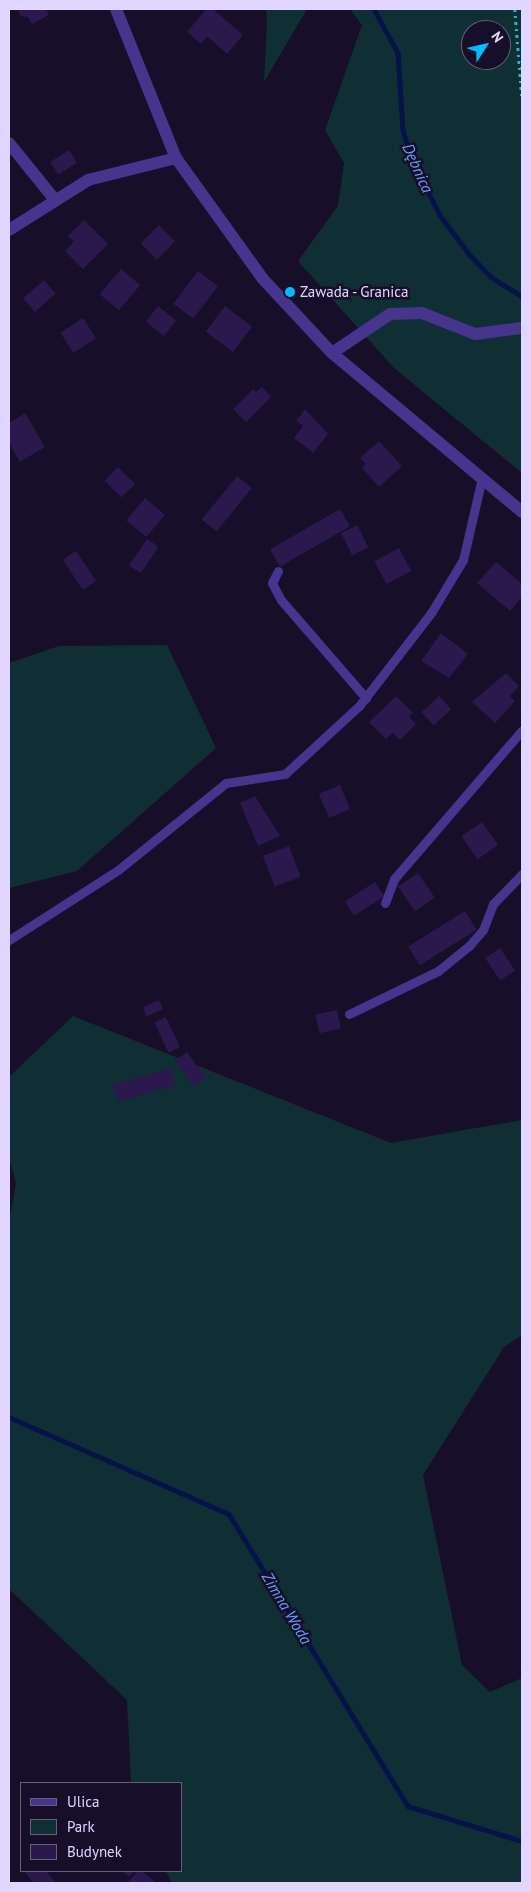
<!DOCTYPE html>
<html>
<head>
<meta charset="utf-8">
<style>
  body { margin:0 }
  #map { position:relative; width:531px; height:1892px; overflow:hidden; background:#170e29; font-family:"PT Sans",sans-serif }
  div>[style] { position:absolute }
  .green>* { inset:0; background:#102f34 }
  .stream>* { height:4.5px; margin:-2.25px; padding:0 2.25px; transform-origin:2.25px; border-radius:2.25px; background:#06134a }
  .building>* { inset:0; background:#2b184c; transform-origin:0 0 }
  .path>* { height:2.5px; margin-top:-1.25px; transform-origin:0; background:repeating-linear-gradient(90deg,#25b4c4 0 2.5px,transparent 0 6.5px) }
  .service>* { height:9px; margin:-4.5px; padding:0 4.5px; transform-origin:4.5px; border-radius:4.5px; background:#46358c }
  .minor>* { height:12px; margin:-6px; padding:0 6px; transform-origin:6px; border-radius:6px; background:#46358c }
  .tertiary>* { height:12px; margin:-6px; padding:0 6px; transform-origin:6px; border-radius:6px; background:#46358c }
  .dots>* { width:14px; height:14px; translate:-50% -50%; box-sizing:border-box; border:2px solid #170e29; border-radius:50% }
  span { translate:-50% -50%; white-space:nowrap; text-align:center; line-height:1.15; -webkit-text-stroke:5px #170e29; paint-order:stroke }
  .poi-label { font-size:15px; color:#e1d6ff }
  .left { translate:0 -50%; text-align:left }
  .water-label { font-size:16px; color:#649eff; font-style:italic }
  .frame { position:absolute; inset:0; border:10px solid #e1d6ff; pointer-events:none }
  .legend { position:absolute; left:20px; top:1782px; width:162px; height:90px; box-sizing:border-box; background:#170e29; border:1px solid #685e7f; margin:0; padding:6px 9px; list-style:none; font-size:15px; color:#e1d6ff }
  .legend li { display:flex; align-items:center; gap:10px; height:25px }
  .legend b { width:25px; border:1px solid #685e7f }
  .north { position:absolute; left:461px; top:20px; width:50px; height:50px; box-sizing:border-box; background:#170e29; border:1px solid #685e7f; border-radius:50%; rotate:55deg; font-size:14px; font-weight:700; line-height:20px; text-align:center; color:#e1d6ff }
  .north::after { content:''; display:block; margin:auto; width:18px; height:22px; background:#02bcff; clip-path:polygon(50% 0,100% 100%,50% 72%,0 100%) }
</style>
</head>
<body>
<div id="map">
  <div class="green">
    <div style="clip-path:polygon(266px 9px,307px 9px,264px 82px,267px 22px)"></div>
    <div style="clip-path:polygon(evenodd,350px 9px,522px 9px,522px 473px,394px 368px,298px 261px,338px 206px,344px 163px,325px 130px,362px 25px,350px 9px,471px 30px,501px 30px,501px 60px,471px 60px,471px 30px)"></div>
    <div style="clip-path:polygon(167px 645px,216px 748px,77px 871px,9px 888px,9px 663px,59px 646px)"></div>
    <div style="clip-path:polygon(73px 1016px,391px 1143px,522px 1120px,522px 1335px,504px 1347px,423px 1475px,462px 1665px,490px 1692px,522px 1678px,522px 1883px,172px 1883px,166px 1871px,181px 1871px,181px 1783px,131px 1783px,127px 1700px,9px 1589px,9px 1223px,16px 1183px,9px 1157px,9px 1077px)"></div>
  </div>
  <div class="stream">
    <div style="left:374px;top:9px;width:50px;rotate:61.4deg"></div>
    <div style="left:398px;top:53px;width:77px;rotate:86.3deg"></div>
    <div style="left:403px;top:130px;width:29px;rotate:74deg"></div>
    <div style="left:411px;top:158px;width:64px;rotate:63deg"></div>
    <div style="left:440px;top:215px;width:50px;rotate:53.1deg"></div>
    <div style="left:470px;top:255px;width:30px;rotate:46deg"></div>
    <div style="left:491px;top:277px;width:36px;rotate:32deg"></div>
    <div style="left:9px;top:1417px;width:240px;rotate:23.8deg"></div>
    <div style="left:229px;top:1514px;width:342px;rotate:58.5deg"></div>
    <div style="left:408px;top:1806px;width:119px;rotate:17.1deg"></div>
  </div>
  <div class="building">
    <div style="clip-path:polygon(18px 9px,46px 9px,49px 15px,32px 24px,28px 17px,20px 16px)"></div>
    <div style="clip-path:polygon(206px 9px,213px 9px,243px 35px,227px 54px,207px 36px,201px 44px,187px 32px)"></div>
    <div style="left:69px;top:150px;width:15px;height:22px;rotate:58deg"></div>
    <div style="clip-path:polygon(84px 220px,108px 244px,83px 269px,65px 251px,74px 241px,68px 236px)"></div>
    <div style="left:159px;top:225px;width:23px;height:26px;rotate:45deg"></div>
    <div style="left:121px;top:269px;width:25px;height:33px;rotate:40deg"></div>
    <div style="left:198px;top:271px;width:25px;height:41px;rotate:37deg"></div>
    <div style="left:44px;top:280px;width:18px;height:28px;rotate:49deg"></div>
    <div style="left:158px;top:306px;width:23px;height:20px;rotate:38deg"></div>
    <div style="left:225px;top:306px;width:34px;height:32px;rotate:37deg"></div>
    <div style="left:83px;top:318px;width:24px;height:27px;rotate:57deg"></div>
    <div style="clip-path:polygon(262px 387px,271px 397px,246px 422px,233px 409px,253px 389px,256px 392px)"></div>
    <div style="clip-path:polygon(305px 409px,328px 434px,313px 453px,294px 438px,303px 426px,296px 421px)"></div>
    <div style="clip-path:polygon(25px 413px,45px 447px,20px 462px,9px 443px,9px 423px)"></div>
    <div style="clip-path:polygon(379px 441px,402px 466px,379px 487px,362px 468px,366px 464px,360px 458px)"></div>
    <div style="left:118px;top:467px;width:24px;height:19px;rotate:45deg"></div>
    <div style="left:237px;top:476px;width:19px;height:56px;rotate:39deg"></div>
    <div style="left:145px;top:498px;width:26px;height:29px;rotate:40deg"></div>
    <div style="left:340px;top:509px;width:20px;height:81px;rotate:60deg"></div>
    <div style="left:357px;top:525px;width:25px;height:18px;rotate:63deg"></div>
    <div style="left:147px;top:539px;width:14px;height:32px;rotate:34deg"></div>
    <div style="left:399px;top:548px;width:26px;height:28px;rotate:62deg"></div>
    <div style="left:76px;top:551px;width:36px;height:16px;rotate:56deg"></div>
    <div style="clip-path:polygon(496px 562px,522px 584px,522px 597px,510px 611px,477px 583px)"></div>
    <div style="clip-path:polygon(441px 633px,468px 654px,449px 678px,421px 661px)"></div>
    <div style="clip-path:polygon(506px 673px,519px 686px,510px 696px,515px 701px,495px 723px,472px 702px)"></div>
    <div style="clip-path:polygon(396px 696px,413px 713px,409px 717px,416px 724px,400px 740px,393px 733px,386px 739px,369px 722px)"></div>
    <div style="left:439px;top:696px;width:18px;height:24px;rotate:47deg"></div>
    <div style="left:340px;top:785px;width:26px;height:23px;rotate:67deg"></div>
    <div style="clip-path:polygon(255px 796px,280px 836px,258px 846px,240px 803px)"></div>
    <div style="left:482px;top:822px;width:28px;height:25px;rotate:55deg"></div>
    <div style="left:289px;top:846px;width:33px;height:28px;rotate:69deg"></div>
    <div style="left:418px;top:873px;width:30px;height:24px;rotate:56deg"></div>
    <div style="left:375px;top:882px;width:17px;height:36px;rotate:57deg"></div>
    <div style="left:465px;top:911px;width:22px;height:67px;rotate:58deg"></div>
    <div style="left:500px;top:948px;width:27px;height:18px;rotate:56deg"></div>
    <div style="left:159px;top:1000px;width:10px;height:18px;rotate:66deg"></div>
    <div style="left:337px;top:1010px;width:19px;height:22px;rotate:78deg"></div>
    <div style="left:166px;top:1017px;width:33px;height:13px;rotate:65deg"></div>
    <div style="left:187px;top:1052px;width:32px;height:15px;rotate:54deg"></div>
    <div style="left:171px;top:1068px;width:18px;height:61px;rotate:74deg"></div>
    <div style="clip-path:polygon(24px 1871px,46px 1871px,56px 1883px,34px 1883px)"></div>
    <div style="clip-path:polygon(122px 1871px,134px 1871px,129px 1877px)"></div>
    <div style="clip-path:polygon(138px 1871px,142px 1871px,155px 1882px,127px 1883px)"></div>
  </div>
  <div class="path">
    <div style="left:515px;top:9px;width:88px;rotate:85.5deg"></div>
  </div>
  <div class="service">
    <div style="left:278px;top:571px;width:13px;rotate:117deg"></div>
    <div style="left:272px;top:583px;width:19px;rotate:62deg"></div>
    <div style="left:281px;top:600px;width:130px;rotate:49.1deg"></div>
    <div style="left:385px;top:903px;width:26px;rotate:-69deg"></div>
    <div style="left:394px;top:879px;width:196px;rotate:-49.3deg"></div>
    <div style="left:9px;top:940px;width:130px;rotate:-32.7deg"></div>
    <div style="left:118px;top:870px;width:139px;rotate:-38.9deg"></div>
    <div style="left:226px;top:783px;width:60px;rotate:-8.7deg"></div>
    <div style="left:285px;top:774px;width:100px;rotate:-42.6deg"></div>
    <div style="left:359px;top:706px;width:118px;rotate:-52.3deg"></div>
    <div style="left:431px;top:613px;width:62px;rotate:-58.9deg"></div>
    <div style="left:463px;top:560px;width:84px;rotate:-77deg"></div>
    <div style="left:349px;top:1014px;width:99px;rotate:-25.8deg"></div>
    <div style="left:438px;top:971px;width:40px;rotate:-39deg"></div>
    <div style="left:469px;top:946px;width:21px;rotate:-49deg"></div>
    <div style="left:483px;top:930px;width:28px;rotate:-69deg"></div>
    <div style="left:493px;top:904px;width:42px;rotate:-46deg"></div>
  </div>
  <div class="minor">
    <div style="left:9px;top:143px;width:73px;rotate:51.1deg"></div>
    <div style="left:9px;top:230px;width:93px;rotate:-32.3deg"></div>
    <div style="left:88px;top:180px;width:91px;rotate:-14deg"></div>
    <div style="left:332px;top:353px;width:70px;rotate:-33.9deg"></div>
    <div style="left:390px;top:314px;width:32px;rotate:-2deg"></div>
    <div style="left:422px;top:313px;width:57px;rotate:21.6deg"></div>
    <div style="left:475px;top:334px;width:47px;rotate:-7.3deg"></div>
  </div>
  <div class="tertiary">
    <div style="left:116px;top:9px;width:161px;rotate:68.1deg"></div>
    <div style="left:176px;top:158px;width:149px;rotate:54.3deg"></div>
    <div style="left:263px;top:279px;width:101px;rotate:47deg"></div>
    <div style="left:332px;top:353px;width:248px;rotate:39.9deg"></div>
  </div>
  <div class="dots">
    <div style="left:290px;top:292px;background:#02bcff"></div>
  </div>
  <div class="poi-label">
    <span class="left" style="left:300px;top:292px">Zawada - Granica</span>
  </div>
  <div class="water-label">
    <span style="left:418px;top:168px;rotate:66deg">Dębnica</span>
    <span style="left:287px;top:1608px;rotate:59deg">Zimna Woda</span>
  </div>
  <div class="frame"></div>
  <ul class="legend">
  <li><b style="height:6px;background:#46358c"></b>Ulica</li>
  <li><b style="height:14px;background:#102f34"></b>Park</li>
  <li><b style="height:14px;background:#2b184c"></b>Budynek</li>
  </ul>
  <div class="north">N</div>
</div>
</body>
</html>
